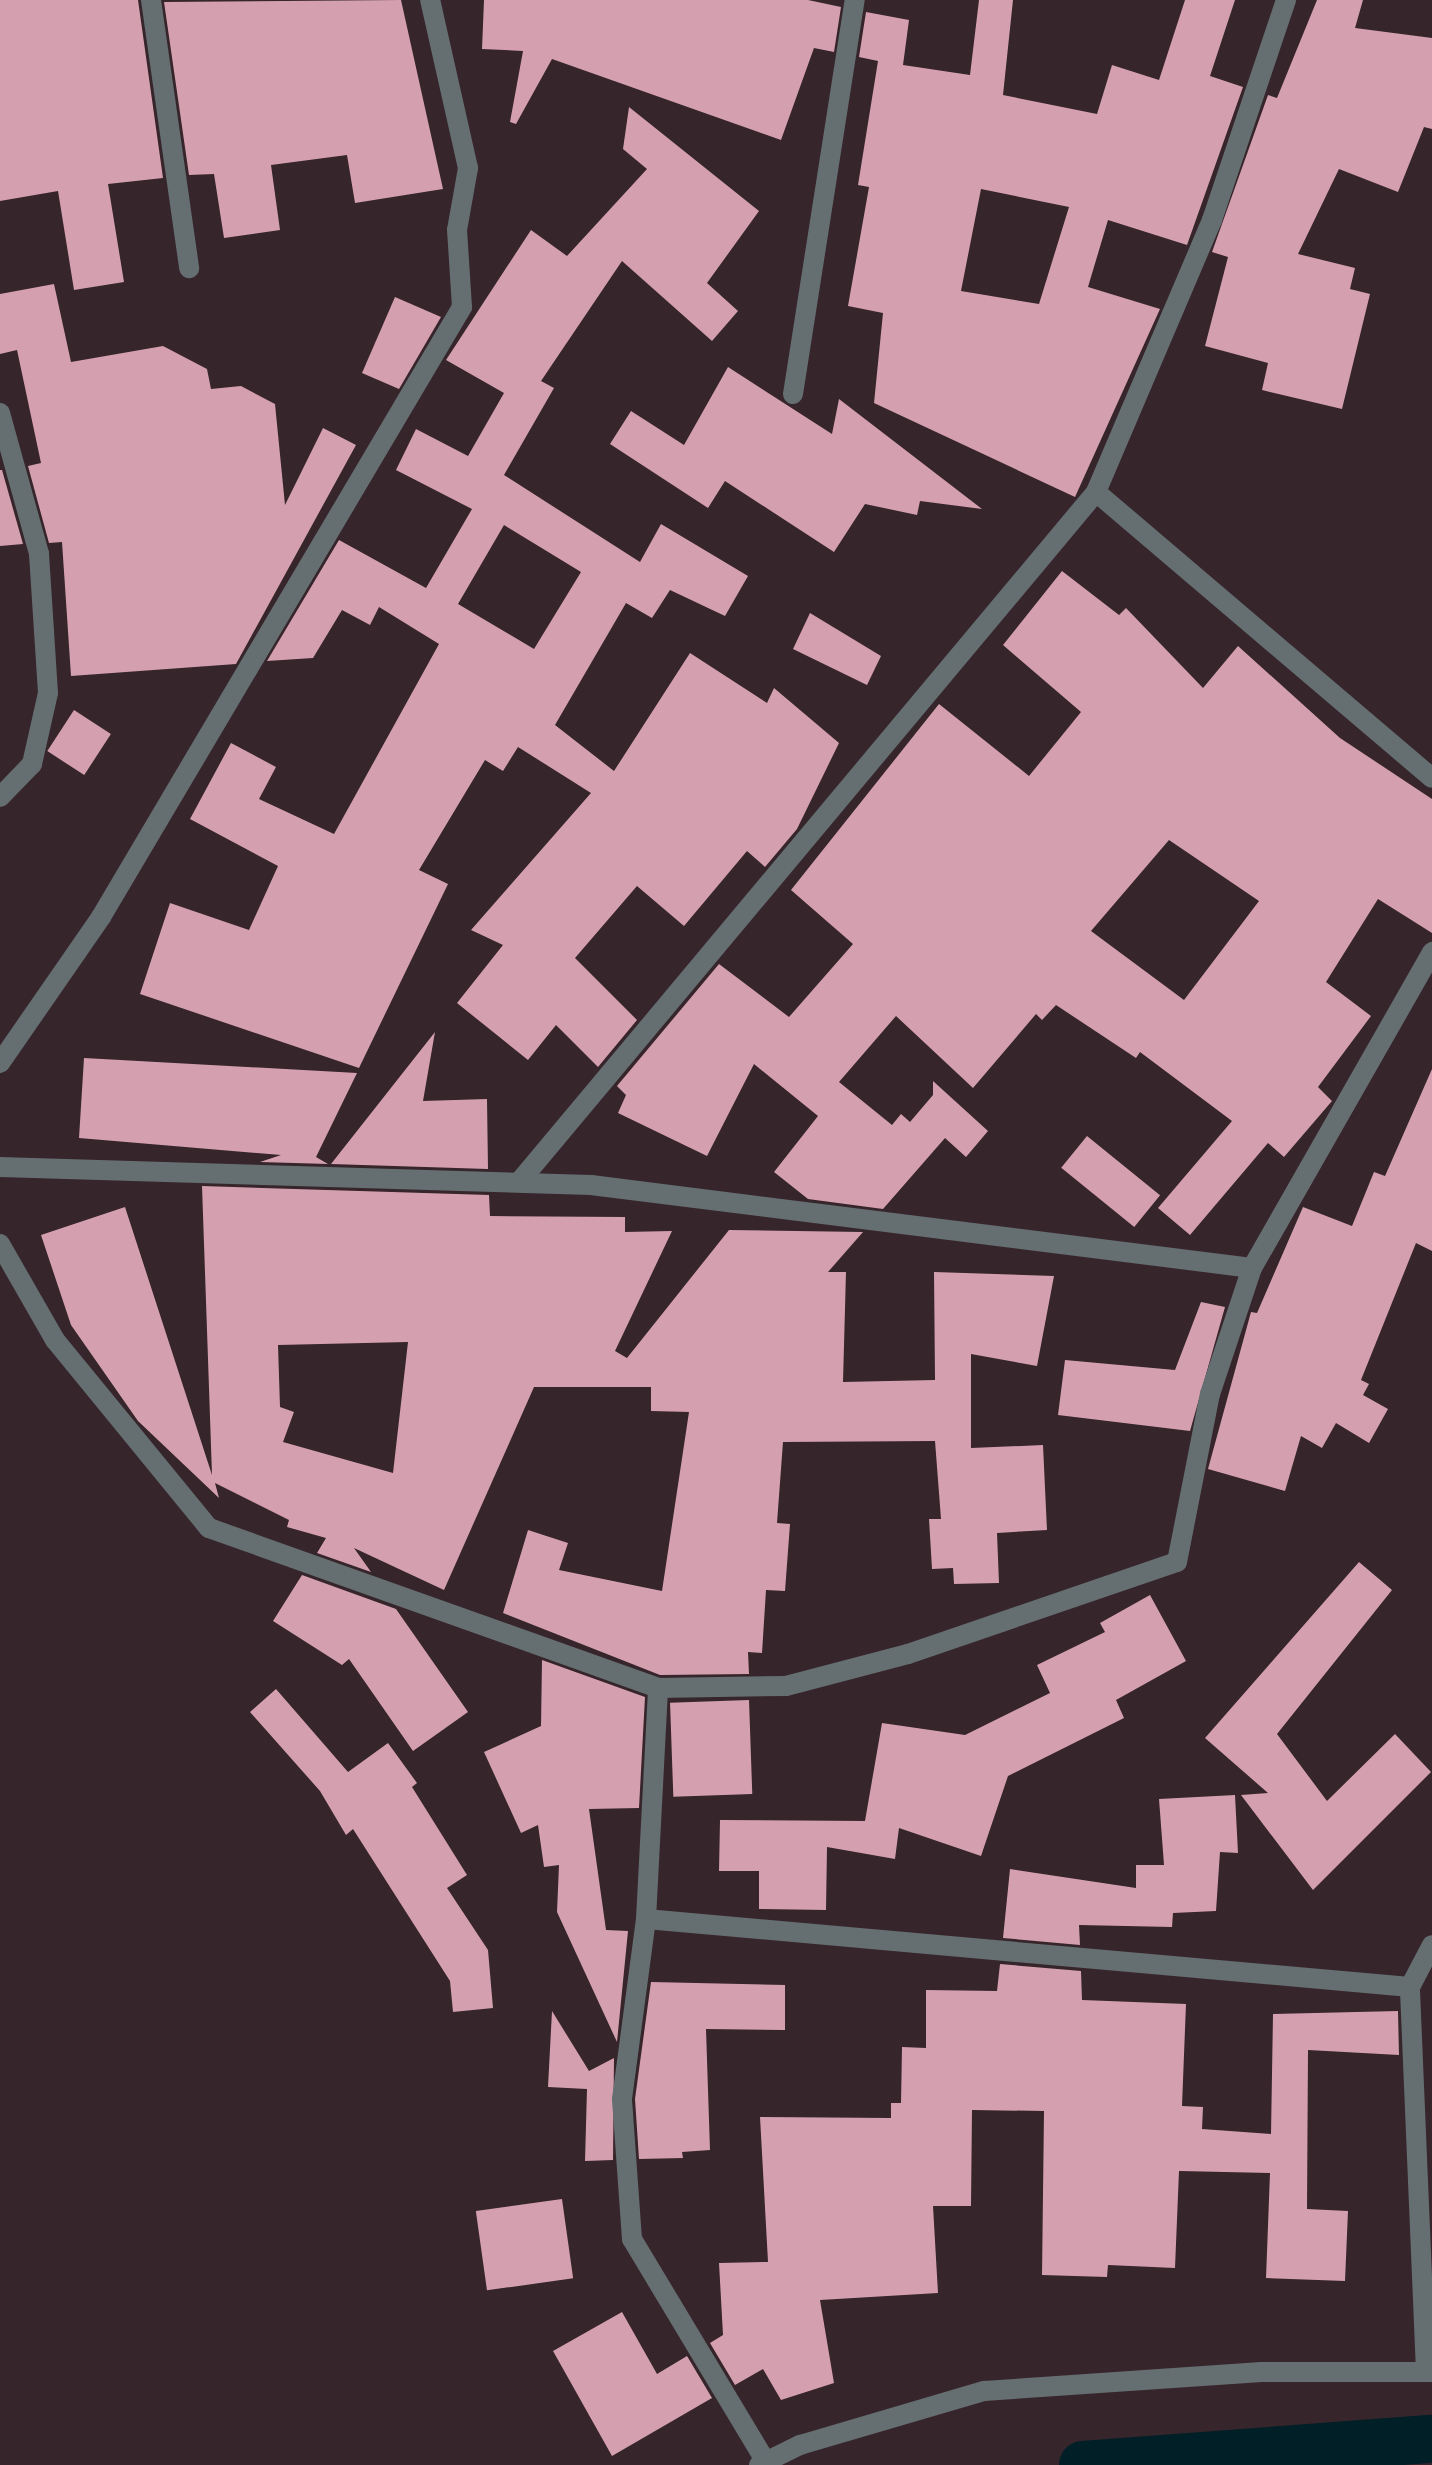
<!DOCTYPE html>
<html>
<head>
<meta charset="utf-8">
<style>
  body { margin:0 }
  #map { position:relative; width:1432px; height:2465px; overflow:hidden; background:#36252a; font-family:"Nunito Sans",sans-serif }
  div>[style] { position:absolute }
  .canal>* { height:48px; margin:-24px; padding:0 24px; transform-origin:24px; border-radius:24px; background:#001f27 }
  .building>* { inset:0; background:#d4a0af; transform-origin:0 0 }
  .minor>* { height:20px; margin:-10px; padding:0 10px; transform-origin:10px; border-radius:10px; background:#656e71 }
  span { translate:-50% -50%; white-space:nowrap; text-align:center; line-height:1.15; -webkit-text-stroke:8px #2c1b20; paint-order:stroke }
</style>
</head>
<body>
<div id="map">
  <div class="canal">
    <div style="left:1083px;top:2465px;width:350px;rotate:-4.3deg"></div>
  </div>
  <div class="building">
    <div style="clip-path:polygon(0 0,138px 0,163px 178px,108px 184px,124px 282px,74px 290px,58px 191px,0 201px)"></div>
    <div style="clip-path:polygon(401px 0,443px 189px,355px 203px,347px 155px,271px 165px,280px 230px,224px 238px,214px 174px,189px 175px,164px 2px)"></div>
    <div style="clip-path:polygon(484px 0,808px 0,841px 7px,834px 52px,814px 48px,781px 140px,552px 59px,516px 124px,510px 122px,523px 51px,482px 49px)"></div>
    <div style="clip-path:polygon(evenodd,979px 0,1013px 0,1003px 95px,1097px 114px,1112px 65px,1159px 80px,1185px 0,1235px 0,1210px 76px,1243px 87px,1187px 245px,1108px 220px,1088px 287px,1160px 309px,1075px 497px,874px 403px,883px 313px,848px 306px,869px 187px,858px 185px,878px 61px,859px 57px,866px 12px,909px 20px,903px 65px,970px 75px,979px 0,981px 189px,1069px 207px,1039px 304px,961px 291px,981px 189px)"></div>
    <div style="clip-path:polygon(1317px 0,1363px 0,1355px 28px,1432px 38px,1432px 129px,1424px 127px,1398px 192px,1339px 169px,1298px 254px,1355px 268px,1350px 289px,1370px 294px,1342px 409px,1262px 390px,1268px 363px,1205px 346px,1228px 257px,1212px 252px,1268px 95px,1277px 98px)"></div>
    <div style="clip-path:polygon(evenodd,629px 107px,759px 211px,707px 283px,738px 311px,712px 341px,622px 261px,541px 381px,554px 388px,504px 475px,640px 562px,661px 524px,748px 576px,725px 616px,670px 590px,652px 618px,626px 603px,555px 725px,614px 771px,690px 653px,767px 703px,774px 688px,839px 743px,797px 829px,765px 867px,747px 851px,684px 926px,637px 886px,575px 958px,637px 1020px,598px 1067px,556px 1025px,528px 1060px,457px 1003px,503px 945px,471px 930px,591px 793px,518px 747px,503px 771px,485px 760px,419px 870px,448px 884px,359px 1068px,140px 994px,170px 903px,249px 930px,278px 866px,190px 819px,231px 743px,276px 767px,259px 799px,334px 834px,439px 644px,379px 607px,370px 625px,342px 610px,313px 658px,267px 661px,339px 540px,426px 588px,472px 509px,396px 470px,416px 429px,468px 456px,504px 393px,446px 360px,531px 230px,567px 256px,647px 169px,623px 149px,629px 107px,504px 525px,581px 572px,534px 649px,458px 604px,504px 525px)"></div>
    <div style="clip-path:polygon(54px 284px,71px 362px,163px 346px,207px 369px,211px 389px,241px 386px,275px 404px,285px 505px,323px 428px,356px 445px,236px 664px,71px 676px,62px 542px,49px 543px,28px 466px,41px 463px,17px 350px,0 354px,0 294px)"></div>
    <div style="clip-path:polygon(395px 297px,441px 317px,399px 389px,362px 373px)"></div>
    <div style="clip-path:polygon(728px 367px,832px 434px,839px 399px,982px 509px,920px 501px,917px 515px,865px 504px,834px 552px,725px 481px,708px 508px,610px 444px,631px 411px,684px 445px)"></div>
    <div style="clip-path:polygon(0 470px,2px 470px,23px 544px,0 546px)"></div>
    <div style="clip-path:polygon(evenodd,1062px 571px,1119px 615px,1126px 608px,1203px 688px,1238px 646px,1340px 738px,1432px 799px,1432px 933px,1378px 899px,1326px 982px,1371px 1016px,1318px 1087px,1332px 1101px,1284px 1157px,1268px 1143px,1190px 1235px,1158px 1208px,1232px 1121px,1140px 1052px,1136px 1058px,1056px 1005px,1042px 1020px,1036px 1014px,973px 1088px,896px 1016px,839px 1082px,892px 1125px,901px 1114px,910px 1122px,933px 1095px,933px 1081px,988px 1131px,966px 1157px,945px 1138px,883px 1209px,808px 1199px,774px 1172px,818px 1116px,754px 1064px,707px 1156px,618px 1113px,626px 1095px,617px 1086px,719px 964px,789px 1017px,853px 944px,791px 890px,939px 704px,1029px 776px,1081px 712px,1003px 645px,1062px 571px,1169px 840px,1259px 901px,1184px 1000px,1091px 931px,1169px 840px)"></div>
    <div style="clip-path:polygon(810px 613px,881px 656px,867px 685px,793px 649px)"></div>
    <div style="left:74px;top:710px;width:44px;height:49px;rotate:33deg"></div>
    <div style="clip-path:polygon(435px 1032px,423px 1101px,487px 1099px,488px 1169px,331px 1164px)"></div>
    <div style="clip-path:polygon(84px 1058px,357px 1073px,316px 1157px,328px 1164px,260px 1162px,281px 1155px,79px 1138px)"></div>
    <div style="clip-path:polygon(1432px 1069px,1432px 1251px,1416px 1243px,1361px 1380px,1369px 1384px,1363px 1395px,1388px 1409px,1369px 1443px,1336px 1423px,1322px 1448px,1301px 1436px,1285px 1491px,1208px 1469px,1251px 1312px,1257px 1313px,1303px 1207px,1352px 1226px,1374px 1172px,1385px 1176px)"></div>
    <div style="left:1087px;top:1136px;width:94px;height:41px;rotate:39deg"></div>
    <div style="clip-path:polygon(evenodd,202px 1186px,489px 1195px,490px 1216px,625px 1217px,625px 1232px,672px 1231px,615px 1351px,627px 1358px,729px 1230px,863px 1232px,828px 1272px,846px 1272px,843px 1382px,935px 1380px,934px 1272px,1054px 1276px,1037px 1366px,971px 1354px,971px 1448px,1043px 1445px,1047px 1530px,997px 1533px,999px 1583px,954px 1584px,953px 1568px,932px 1569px,929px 1519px,941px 1519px,935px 1441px,783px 1442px,777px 1523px,790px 1524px,785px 1591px,766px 1590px,762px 1653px,748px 1652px,749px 1674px,660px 1675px,503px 1613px,528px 1530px,568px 1543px,559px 1570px,662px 1591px,689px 1412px,651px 1411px,651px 1387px,534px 1387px,444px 1590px,354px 1548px,371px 1572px,317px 1553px,326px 1538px,287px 1527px,289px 1520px,215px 1483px,219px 1498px,138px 1421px,71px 1325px,41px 1235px,125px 1207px,212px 1475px,202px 1186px,408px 1342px,393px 1473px,283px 1442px,294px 1412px,280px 1407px,278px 1345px,408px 1342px)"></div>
    <div style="clip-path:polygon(1201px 1302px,1225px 1307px,1190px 1431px,1058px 1415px,1065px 1360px,1175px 1370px)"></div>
    <div style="clip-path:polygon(1359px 1562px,1392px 1590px,1277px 1734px,1327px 1801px,1395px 1734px,1431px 1772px,1313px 1890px,1241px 1795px,1268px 1793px,1205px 1738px)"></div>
    <div style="clip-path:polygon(302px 1575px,396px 1609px,468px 1712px,413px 1751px,349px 1659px,342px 1665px,273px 1621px)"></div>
    <div style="clip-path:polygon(1150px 1595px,1186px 1661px,1116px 1700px,1124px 1718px,1008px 1776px,981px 1856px,899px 1828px,895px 1859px,827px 1847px,826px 1910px,759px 1909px,759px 1871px,719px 1871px,720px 1820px,865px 1821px,882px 1723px,965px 1735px,1050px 1693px,1037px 1665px,1105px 1632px,1100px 1623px)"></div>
    <div style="clip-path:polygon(542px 1660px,645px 1697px,639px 1808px,589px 1809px,606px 1930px,628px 1931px,617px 2042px,557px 1912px,559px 1865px,544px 1867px,538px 1825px,521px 1833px,484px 1752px,541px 1726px)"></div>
    <div style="clip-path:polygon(276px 1689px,348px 1772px,388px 1743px,417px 1783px,412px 1787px,467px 1875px,447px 1888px,488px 1950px,493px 2008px,453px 2012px,450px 1981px,353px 1829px,346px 1835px,320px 1791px,250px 1712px)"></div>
    <div style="left:749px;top:1700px;width:94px;height:79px;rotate:88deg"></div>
    <div style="clip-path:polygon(1235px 1795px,1238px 1853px,1220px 1852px,1216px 1911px,1173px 1913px,1172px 1927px,1079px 1925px,1080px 1945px,1003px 1938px,1010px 1869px,1136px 1888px,1136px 1865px,1164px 1865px,1159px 1799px)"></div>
    <div style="clip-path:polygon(1000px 1964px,1081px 1971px,1082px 2000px,1186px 2004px,1182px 2106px,1203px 2107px,1202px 2129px,1271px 2134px,1273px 2014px,1398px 2011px,1399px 2055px,1308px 2050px,1307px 2209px,1348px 2211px,1345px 2281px,1266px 2278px,1270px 2173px,1179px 2171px,1175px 2268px,1108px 2265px,1107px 2277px,1042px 2275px,1044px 2111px,972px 2110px,971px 2206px,933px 2206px,938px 2293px,820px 2300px,834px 2383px,781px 2400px,763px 2369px,735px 2385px,710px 2343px,723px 2335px,719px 2263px,768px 2262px,760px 2117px,891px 2118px,891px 2103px,901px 2103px,902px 2047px,926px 2048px,926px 1990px,997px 1991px)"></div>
    <div style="clip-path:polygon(651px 1982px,785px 1985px,785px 2030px,706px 2029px,710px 2150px,682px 2152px,683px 2158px,639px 2159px,635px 2099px)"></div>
    <div style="clip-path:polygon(552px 2011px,589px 2071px,614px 2058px,613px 2160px,585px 2161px,587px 2089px,548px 2087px)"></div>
    <div style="left:562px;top:2199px;width:80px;height:87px;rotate:82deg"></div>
    <div style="clip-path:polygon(622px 2312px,657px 2374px,687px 2356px,712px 2398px,612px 2456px,553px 2351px)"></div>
  </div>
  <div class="minor">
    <div style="left:151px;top:0;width:271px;rotate:81.9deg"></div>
    <div style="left:793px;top:394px;width:399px;rotate:-81.1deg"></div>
    <div style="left:0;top:413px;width:146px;rotate:74.5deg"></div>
    <div style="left:39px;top:554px;width:139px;rotate:86.3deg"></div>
    <div style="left:48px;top:693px;width:73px;rotate:102.7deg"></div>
    <div style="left:32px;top:764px;width:46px;rotate:134.1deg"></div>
    <div style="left:1096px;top:492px;width:441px;rotate:40.4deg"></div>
    <div style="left:0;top:1063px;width:178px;rotate:-55.3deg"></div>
    <div style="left:101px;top:917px;width:709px;rotate:-59.38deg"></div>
    <div style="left:462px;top:307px;width:77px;rotate:-93.7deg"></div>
    <div style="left:457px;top:230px;width:63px;rotate:-79.9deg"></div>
    <div style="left:468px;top:168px;width:172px;rotate:-102.7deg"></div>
    <div style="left:0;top:1167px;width:591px;rotate:1.74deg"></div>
    <div style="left:591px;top:1185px;width:666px;rotate:7.16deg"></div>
    <div style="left:520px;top:1181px;width:898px;rotate:-50.1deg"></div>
    <div style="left:1096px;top:492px;width:296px;rotate:-66.9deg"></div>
    <div style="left:1212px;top:220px;width:232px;rotate:-71.4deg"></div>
    <div style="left:0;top:1244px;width:111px;rotate:60.2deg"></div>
    <div style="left:55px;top:1340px;width:243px;rotate:50.7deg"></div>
    <div style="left:209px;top:1528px;width:477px;rotate:19.6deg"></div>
    <div style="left:646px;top:1919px;width:767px;rotate:5.09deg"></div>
    <div style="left:1426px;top:2372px;width:385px;rotate:-92.4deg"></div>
    <div style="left:1410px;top:1987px;width:47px;rotate:-62.4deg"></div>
    <div style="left:766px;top:2462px;width:260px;rotate:-121deg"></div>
    <div style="left:632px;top:2239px;width:140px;rotate:-94.1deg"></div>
    <div style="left:622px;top:2099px;width:182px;rotate:-82.4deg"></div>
    <div style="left:646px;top:1919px;width:231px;rotate:-87deg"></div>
    <div style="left:658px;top:1688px;width:128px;rotate:-0.9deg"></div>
    <div style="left:786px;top:1686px;width:126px;rotate:-14.7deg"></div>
    <div style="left:908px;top:1654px;width:284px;rotate:-18.9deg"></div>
    <div style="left:1177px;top:1562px;width:171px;rotate:-78.9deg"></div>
    <div style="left:1210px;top:1394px;width:133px;rotate:-71.6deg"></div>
    <div style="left:1252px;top:1268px;width:364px;rotate:-60.3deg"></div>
    <div style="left:759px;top:2465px;width:46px;rotate:-26deg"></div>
    <div style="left:800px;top:2445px;width:192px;rotate:-16.4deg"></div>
    <div style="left:984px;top:2391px;width:278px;rotate:-3.9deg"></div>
    <div style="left:1261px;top:2372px;width:171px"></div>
  </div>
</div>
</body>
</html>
